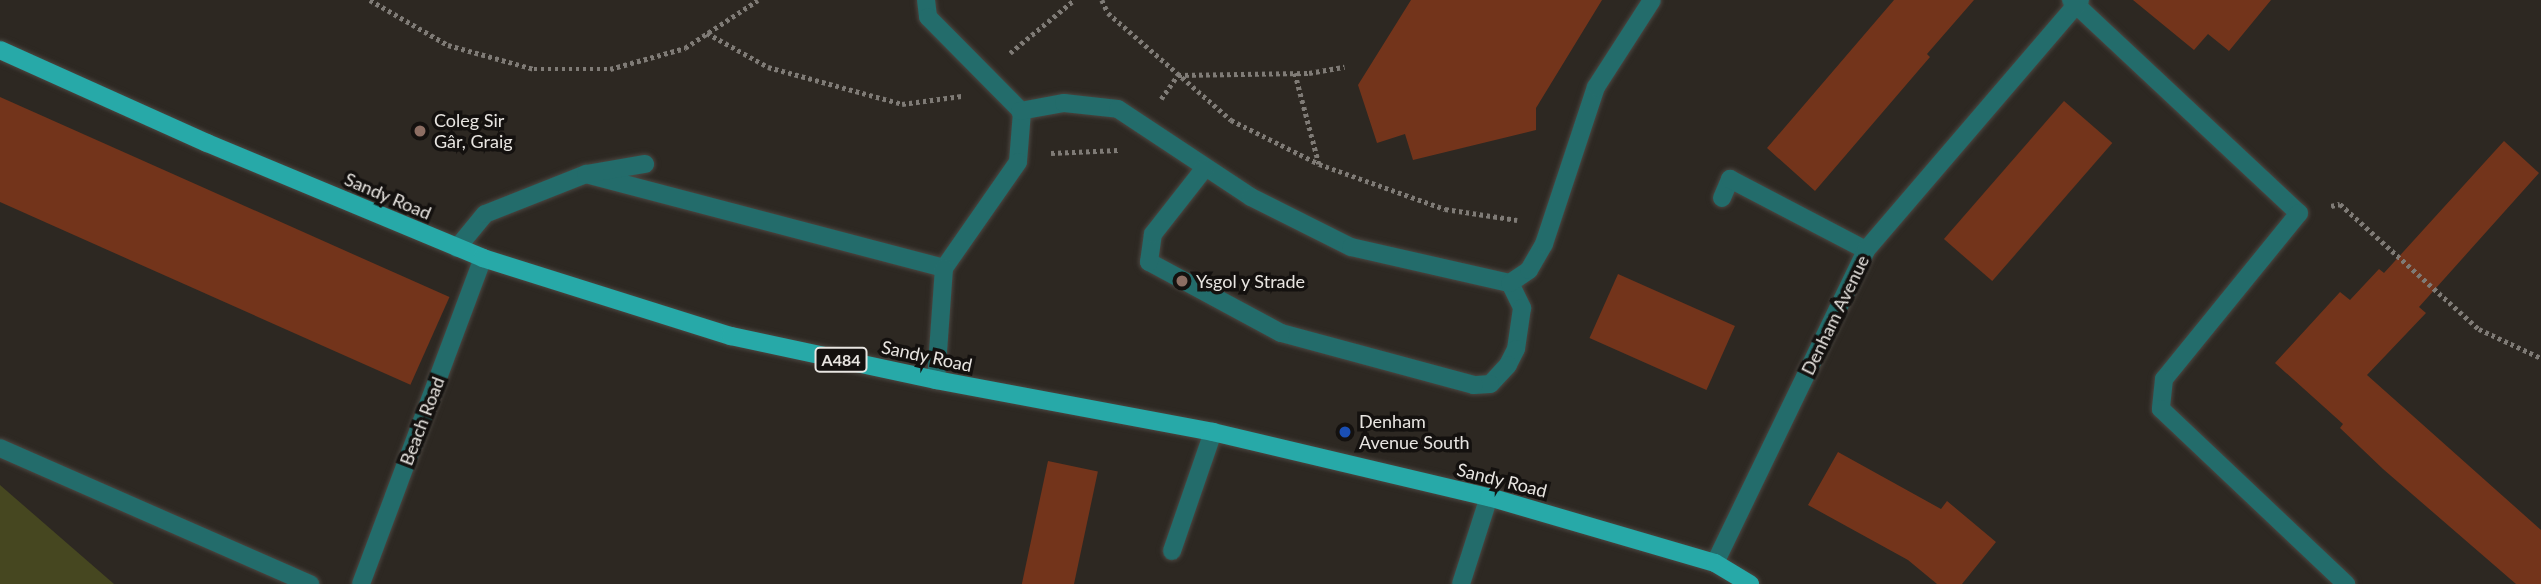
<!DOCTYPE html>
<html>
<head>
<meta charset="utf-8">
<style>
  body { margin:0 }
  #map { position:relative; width:2541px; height:584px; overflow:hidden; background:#2d2822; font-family:Lato,sans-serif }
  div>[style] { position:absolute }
  .green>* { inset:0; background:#464720 }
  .building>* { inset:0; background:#73341b; transform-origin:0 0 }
  .path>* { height:4.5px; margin-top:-2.25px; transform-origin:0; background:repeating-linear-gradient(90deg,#7f7b76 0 3.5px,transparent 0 7px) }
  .roads { filter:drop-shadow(0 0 2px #4b4641) drop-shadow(0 0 2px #4b4641) }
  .minor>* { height:18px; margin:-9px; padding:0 9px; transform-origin:9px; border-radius:9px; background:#236c6b }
  .major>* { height:18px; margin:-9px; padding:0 9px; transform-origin:9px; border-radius:9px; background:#27a9a8 }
  .dots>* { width:19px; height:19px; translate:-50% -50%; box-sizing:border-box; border:4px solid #14110f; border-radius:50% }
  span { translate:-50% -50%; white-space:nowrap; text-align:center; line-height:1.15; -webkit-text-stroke:7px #14110f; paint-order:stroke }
  .shield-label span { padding:2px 5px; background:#14110f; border:2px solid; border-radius:5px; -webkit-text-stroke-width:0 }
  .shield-label { font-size:16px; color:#e8e5e1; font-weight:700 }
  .poi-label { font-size:18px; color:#e8e5e1 }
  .left { translate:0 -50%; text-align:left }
  .street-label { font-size:18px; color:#e8e5e1 }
</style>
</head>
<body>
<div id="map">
  <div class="green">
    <div style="clip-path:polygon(0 485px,114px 584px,0 584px)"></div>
  </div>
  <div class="building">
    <div style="clip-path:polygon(1411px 0,1602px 0,1536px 108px,1536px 130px,1413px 160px,1405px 134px,1377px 143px,1358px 85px)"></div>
    <div style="clip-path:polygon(1894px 0,1974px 0,1927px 54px,1930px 57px,1815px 191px,1767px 148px)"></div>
    <div style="clip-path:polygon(2133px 0,2271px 0,2229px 51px,2208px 34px,2194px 50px)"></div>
    <div style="left:0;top:97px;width:492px;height:96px;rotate:24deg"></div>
    <div style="left:2064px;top:101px;width:64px;height:183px;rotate:41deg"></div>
    <div style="clip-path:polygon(2504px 141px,2539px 173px,2419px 307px,2426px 313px,2367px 375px,2541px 530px,2541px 584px,2516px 584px,2383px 469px,2340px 428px,2343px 424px,2275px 363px,2340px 292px,2350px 300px,2379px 269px,2384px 273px)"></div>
    <div style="left:1618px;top:274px;width:128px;height:70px;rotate:24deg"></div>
    <div style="clip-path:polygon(1838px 452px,1941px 509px,1947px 501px,1996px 542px,1962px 584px,1937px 584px,1908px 560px,1808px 505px)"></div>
    <div style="left:1048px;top:461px;width:51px;height:126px;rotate:12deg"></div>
  </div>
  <div class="path">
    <div style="left:370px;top:0;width:90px;rotate:30deg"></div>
    <div style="left:448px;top:45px;width:89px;rotate:15.6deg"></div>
    <div style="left:534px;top:69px;width:76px"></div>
    <div style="left:610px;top:69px;width:78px;rotate:-15.6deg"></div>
    <div style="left:685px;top:48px;width:87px;rotate:-33.3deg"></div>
    <div style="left:1102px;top:0;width:14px;rotate:65deg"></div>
    <div style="left:1108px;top:13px;width:163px;rotate:41deg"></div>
    <div style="left:1231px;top:120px;width:98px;rotate:26.6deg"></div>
    <div style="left:1319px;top:164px;width:134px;rotate:19.7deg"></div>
    <div style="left:1445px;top:209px;width:73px;rotate:8.7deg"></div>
    <div style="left:707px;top:33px;width:70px;rotate:29.1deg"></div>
    <div style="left:768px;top:67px;width:139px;rotate:15.4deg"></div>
    <div style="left:902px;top:104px;width:60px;rotate:-7.7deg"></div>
    <div style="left:1010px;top:53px;width:83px;rotate:-39.6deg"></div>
    <div style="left:1295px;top:73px;width:94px;rotate:75.2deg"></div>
    <div style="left:1161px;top:99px;width:29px;rotate:-55deg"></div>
    <div style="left:1178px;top:75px;width:131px;rotate:-0.9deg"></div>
    <div style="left:1309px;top:73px;width:36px;rotate:-10deg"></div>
    <div style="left:1051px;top:153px;width:67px;rotate:-2.6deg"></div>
    <div style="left:2331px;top:206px;width:9px;rotate:-13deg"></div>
    <div style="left:2340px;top:204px;width:187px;rotate:42deg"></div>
    <div style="left:2479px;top:329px;width:68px;rotate:25.1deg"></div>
  </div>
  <div class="roads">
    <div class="minor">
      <div style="left:926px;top:0;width:17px;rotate:83deg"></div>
      <div style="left:928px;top:17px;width:134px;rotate:45.3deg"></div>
      <div style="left:1022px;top:112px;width:50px;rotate:94.6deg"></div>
      <div style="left:1018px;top:162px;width:129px;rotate:124.9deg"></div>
      <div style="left:2071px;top:0;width:312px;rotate:43.1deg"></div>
      <div style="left:2299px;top:213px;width:214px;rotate:129.1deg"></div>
      <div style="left:2164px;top:379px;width:30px;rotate:96deg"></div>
      <div style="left:2161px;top:409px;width:255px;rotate:43.4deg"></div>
      <div style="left:1020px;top:111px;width:45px;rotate:-10.3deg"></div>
      <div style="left:1064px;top:103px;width:54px;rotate:6.3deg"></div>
      <div style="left:1118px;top:109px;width:159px;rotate:33.5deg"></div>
      <div style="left:1251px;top:197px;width:112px;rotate:26.6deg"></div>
      <div style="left:1351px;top:247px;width:163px;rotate:12.8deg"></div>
      <div style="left:1510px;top:283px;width:28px;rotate:64deg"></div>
      <div style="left:1522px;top:308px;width:41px;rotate:98.3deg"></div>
      <div style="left:1516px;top:349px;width:18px;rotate:117deg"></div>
      <div style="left:1508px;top:365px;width:26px;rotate:133deg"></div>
      <div style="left:1490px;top:384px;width:16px;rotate:176deg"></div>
      <div style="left:1474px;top:385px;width:200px;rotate:-164.9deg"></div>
      <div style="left:1281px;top:333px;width:150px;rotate:-151.7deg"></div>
      <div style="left:1149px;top:262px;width:28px;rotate:-82deg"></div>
      <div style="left:1153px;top:234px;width:83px;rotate:-51.9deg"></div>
      <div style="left:586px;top:174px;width:370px;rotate:14.7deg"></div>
      <div style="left:944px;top:268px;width:112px;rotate:94.1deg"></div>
      <div style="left:1722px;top:198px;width:21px;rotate:-67deg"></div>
      <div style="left:1730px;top:179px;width:153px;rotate:27.6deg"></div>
      <div style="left:457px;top:248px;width:44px;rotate:-50.5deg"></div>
      <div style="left:485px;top:214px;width:109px;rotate:-21.6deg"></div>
      <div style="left:586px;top:174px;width:60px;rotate:-9.6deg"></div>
      <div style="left:1510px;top:283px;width:23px;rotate:-34deg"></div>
      <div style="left:1529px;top:270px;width:30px;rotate:-60deg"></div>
      <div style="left:1544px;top:244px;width:165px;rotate:-71.7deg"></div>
      <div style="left:1596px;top:87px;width:103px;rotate:-57.2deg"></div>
      <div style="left:0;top:448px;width:339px;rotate:23.7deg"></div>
      <div style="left:1172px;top:551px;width:126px;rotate:-71deg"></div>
      <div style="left:1715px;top:563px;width:348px;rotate:-64.2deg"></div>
      <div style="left:1866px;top:250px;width:329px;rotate:-49.4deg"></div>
      <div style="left:361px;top:584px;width:348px;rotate:-69.5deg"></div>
      <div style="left:1461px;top:584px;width:91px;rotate:-72.2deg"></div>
    </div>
    <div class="major">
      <div style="left:0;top:50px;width:227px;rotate:24.2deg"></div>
      <div style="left:207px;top:143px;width:299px;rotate:22.6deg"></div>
      <div style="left:483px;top:258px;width:260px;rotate:17.5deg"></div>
      <div style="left:731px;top:336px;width:210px;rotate:12.1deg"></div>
      <div style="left:936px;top:380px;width:282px;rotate:10.6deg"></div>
      <div style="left:1213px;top:432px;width:284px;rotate:13.3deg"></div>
      <div style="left:1489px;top:497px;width:235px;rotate:16.3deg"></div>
      <div style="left:1715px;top:563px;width:41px;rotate:31deg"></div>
    </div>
  </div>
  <div class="dots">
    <div style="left:420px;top:131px;background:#8d6e63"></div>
    <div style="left:1182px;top:281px;background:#8d6e63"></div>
    <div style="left:1345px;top:432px;background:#1a4fb4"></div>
  </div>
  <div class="shield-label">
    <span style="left:841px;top:360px">A484</span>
  </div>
  <div class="poi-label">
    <span class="left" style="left:434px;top:131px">Coleg Sir<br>Gâr, Graig</span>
    <span class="left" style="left:1196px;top:281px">Ysgol y Strade</span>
    <span class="left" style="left:1359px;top:432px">Denham<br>Avenue South</span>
  </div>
  <div class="street-label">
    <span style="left:388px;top:196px;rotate:23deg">Sandy Road</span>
    <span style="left:1835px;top:315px;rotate:-64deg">Denham Avenue</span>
    <span style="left:927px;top:356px;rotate:12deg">Sandy Road</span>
    <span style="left:422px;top:421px;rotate:-69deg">Beach Road</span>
    <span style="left:1502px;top:480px;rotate:14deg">Sandy Road</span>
  </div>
</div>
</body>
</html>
